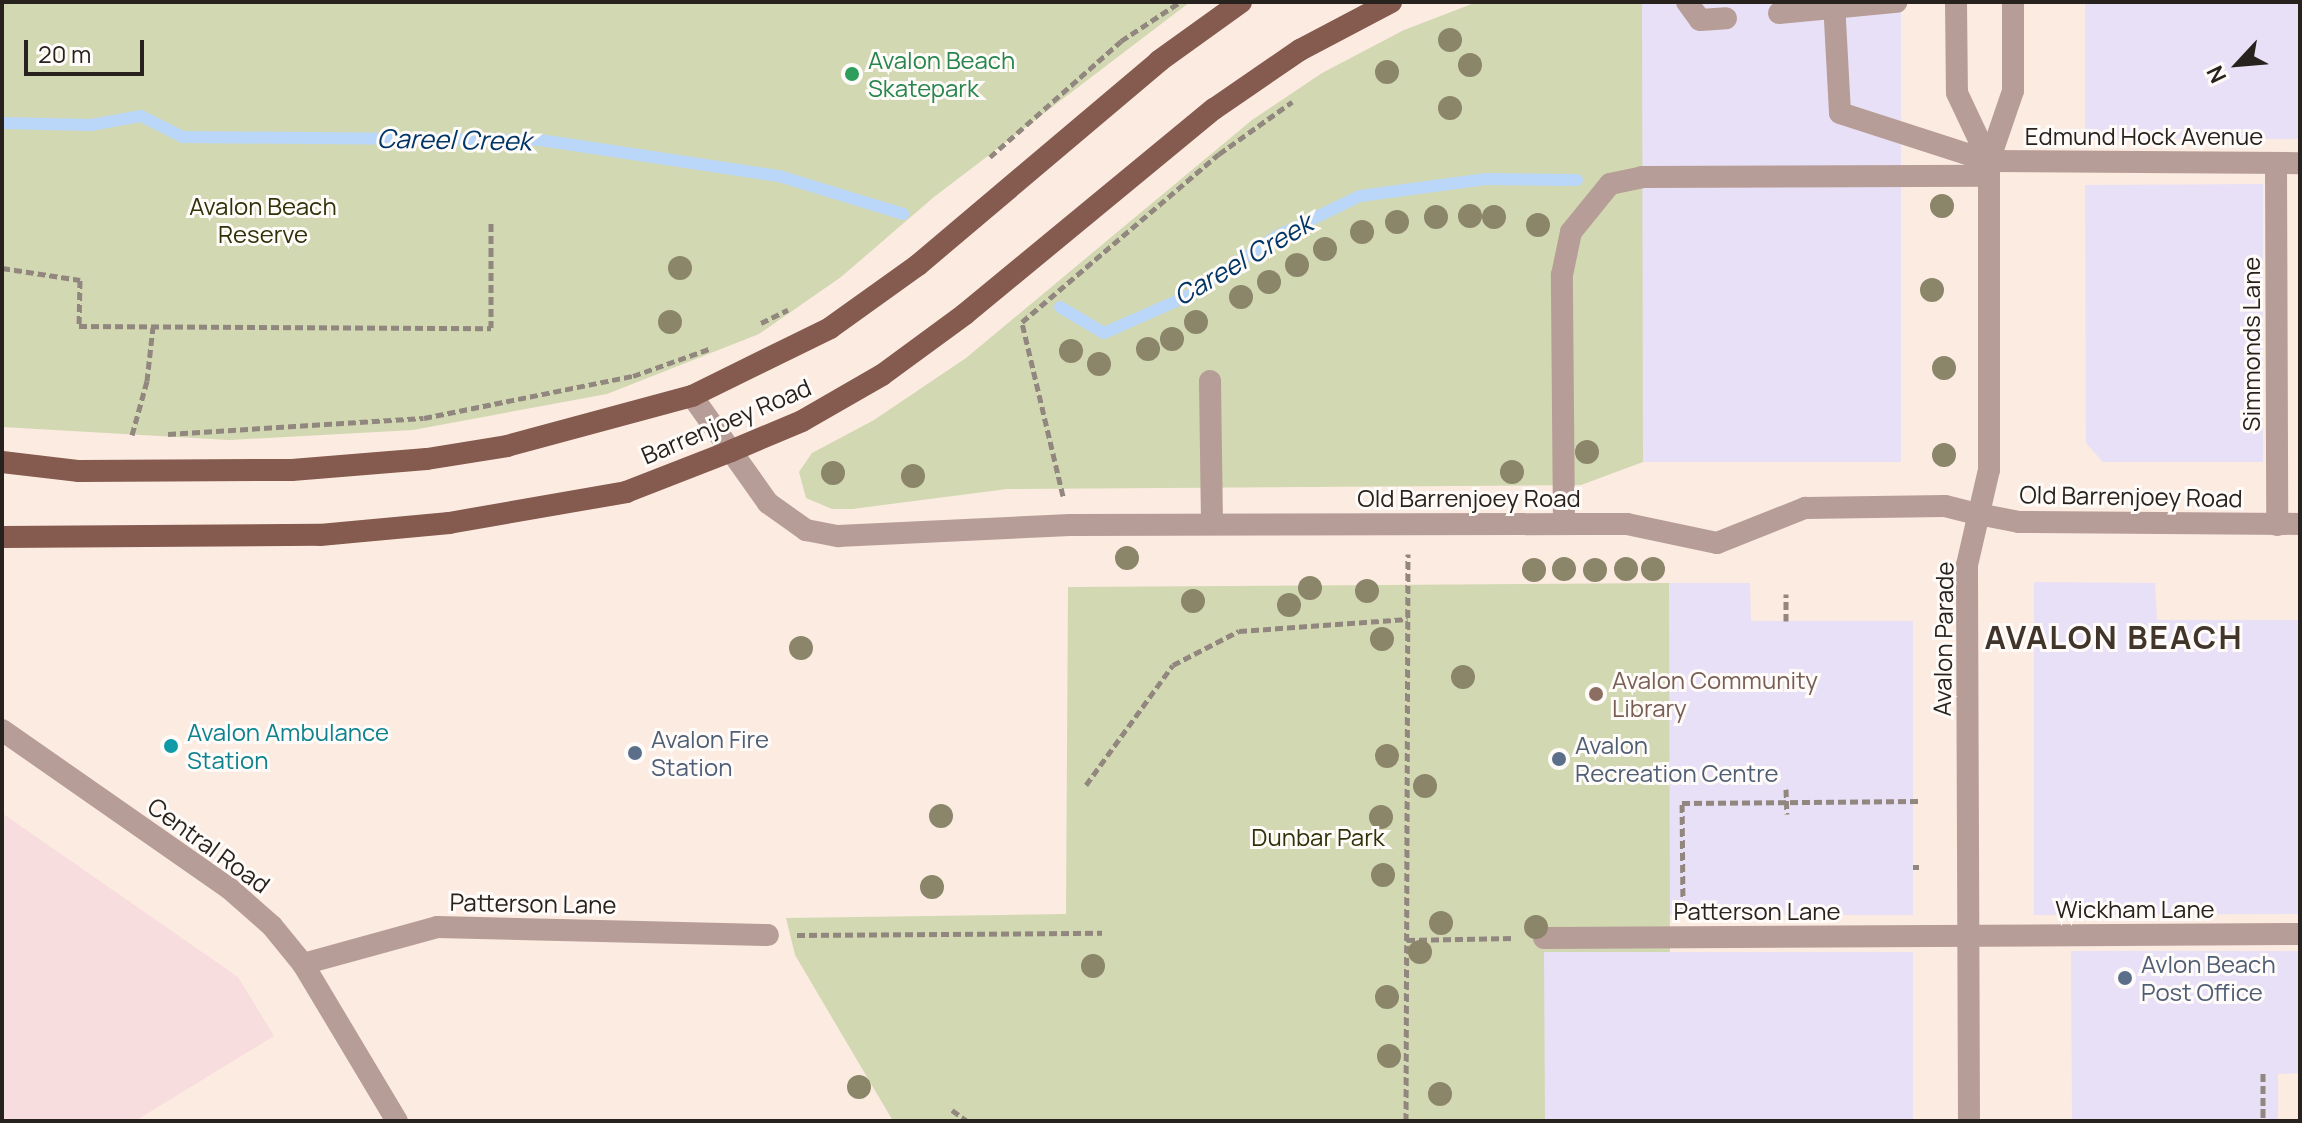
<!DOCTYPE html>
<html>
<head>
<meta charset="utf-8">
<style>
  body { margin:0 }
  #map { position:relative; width:2302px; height:1123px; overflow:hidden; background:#fcebe0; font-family:Manrope,sans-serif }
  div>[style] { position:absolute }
  .commercial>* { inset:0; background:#e8e0f6; transform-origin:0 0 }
  .education>* { inset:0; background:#f8dddf }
  .green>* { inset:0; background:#d2d8b2 }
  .stream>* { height:12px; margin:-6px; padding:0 6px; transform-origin:6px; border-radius:6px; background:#bad7f9 }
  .path>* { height:5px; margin-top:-2.5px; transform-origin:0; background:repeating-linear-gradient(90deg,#92877f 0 8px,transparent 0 12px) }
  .service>* { height:22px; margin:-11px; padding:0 11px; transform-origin:11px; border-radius:11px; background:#b79d97 }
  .minor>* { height:22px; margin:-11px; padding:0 11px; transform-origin:11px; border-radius:11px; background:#b79d97 }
  .tertiary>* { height:22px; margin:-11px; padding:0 11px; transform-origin:11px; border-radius:11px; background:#b79d97 }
  .primary>* { height:22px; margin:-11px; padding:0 11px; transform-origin:11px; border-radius:11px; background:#855a4f }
  .trees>* { width:24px; height:24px; margin:-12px; border-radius:50%; background:#8b8569 }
  .dots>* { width:22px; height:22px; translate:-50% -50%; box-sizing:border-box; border:4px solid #fffbf9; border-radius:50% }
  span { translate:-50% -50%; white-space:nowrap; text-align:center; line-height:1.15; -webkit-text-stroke:6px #fffbf9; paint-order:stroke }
  .leisure-label { font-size:24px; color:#27864d }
  .left { translate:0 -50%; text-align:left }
  .street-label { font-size:24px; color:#28221e }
  .park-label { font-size:24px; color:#2e3208 }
  .education-label { font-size:24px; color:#785e54 }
  .culture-label { font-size:24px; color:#0d838f }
  .service-label { font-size:24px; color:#4e5e75 }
  .water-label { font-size:26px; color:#003667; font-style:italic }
  .district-label { font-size:32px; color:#40342b; font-weight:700; letter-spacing:2px }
  .frame { position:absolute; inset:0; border:4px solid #28221e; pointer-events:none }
  .north { position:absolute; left:2198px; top:24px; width:80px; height:80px; -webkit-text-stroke:6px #fffbf9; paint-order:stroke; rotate:244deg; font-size:22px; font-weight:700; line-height:32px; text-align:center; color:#28221e }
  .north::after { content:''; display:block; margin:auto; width:28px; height:36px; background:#28221e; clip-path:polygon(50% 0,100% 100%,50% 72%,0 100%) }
  .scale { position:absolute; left:24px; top:40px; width:120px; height:36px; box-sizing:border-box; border:4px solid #28221e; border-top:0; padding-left:10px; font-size:24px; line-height:28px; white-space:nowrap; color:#28221e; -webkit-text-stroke:6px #fffbf9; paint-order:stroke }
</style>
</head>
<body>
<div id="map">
  <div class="commercial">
    <div style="left:1642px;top:2px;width:259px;height:460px"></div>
    <div style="left:2085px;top:2px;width:215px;height:137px"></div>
    <div style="clip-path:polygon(2263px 184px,2263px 462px,2103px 462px,2086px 443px,2085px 185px)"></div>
    <div style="clip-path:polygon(2034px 582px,2155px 583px,2157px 620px,2300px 620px,2300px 914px,2034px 915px)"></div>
    <div style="clip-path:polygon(1669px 583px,1750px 583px,1751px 621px,1913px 621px,1913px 915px,1669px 915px)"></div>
    <div style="clip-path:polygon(2071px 951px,2300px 951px,2300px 1073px,2278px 1074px,2278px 1121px,2072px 1121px)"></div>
    <div style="left:1544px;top:952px;width:369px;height:169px"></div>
  </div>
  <div class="education">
    <div style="clip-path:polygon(2px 813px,238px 977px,274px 1036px,135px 1121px,2px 1121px)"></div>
  </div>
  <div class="green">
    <div style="clip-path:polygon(2px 2px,1190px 2px,934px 197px,841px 277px,759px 334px,607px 394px,413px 430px,229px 440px,2px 427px)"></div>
    <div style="clip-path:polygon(1477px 2px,1642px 2px,1643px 462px,1581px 485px,1007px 489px,852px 509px,832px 509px,806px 498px,799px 472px,812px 453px,874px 420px,966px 358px,1252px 120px,1322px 73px,1404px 30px)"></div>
    <div style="clip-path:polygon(1669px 583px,1670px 952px,1544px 952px,1545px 1121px,893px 1121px,795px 955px,786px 918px,1066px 914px,1068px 587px)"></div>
  </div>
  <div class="stream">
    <div style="left:2px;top:123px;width:89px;rotate:1.3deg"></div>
    <div style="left:91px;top:125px;width:51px;rotate:-10.2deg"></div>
    <div style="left:141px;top:116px;width:47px;rotate:26.6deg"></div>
    <div style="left:183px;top:137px;width:357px;rotate:0.5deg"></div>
    <div style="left:540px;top:140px;width:242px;rotate:8.6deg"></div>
    <div style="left:779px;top:176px;width:130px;rotate:17deg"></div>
    <div style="left:1060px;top:307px;width:51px;rotate:30.6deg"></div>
    <div style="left:1104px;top:333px;width:92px;rotate:-23.8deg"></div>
    <div style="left:1188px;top:296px;width:105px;rotate:-34.1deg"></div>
    <div style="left:1275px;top:237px;width:94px;rotate:-25.8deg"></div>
    <div style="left:1360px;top:196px;width:127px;rotate:-7.7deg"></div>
    <div style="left:1486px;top:179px;width:91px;rotate:0.6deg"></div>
  </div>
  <div class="path">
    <div style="left:990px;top:157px;width:175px;rotate:-41.5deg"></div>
    <div style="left:1121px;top:41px;width:71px;rotate:-33.5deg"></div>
    <div style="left:2px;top:268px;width:79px;rotate:8.7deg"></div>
    <div style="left:80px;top:280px;width:46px;rotate:91.2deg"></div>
    <div style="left:79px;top:326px;width:412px;rotate:0.3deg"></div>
    <div style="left:491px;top:328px;width:108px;rotate:-90deg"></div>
    <div style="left:761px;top:323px;width:30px;rotate:-26deg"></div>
    <div style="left:168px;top:434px;width:256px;rotate:-3.6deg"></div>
    <div style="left:424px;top:418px;width:213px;rotate:-11.4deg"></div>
    <div style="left:633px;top:376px;width:81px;rotate:-19.6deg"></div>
    <div style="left:132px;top:435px;width:56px;rotate:-74.5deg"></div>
    <div style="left:147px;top:381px;width:54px;rotate:-83.7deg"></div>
    <div style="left:1063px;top:496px;width:179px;rotate:-103.3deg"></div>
    <div style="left:1022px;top:322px;width:259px;rotate:-40.5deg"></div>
    <div style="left:1219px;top:154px;width:90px;rotate:-35.5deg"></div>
    <div style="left:1786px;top:621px;width:27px;rotate:-90deg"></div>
    <div style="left:1086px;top:785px;width:148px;rotate:-54.1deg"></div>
    <div style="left:1173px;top:665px;width:74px;rotate:-27.3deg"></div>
    <div style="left:1239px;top:631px;width:169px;rotate:-4.1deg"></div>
    <div style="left:1786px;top:789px;width:25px;rotate:88deg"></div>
    <div style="left:1913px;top:867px;width:6px"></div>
    <div style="left:1683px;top:908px;width:105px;rotate:-90.5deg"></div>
    <div style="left:1682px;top:803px;width:237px;rotate:-0.5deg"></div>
    <div style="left:797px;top:935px;width:305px;rotate:-0.4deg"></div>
    <div style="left:1407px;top:940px;width:107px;rotate:-1.1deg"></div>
    <div style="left:2263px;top:1073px;width:48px;rotate:90deg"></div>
    <div style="left:952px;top:1110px;width:19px;rotate:36deg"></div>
    <div style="left:1406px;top:1121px;width:567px;rotate:-89.8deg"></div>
  </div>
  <div class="service">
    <div style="left:1687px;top:2px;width:22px;rotate:54deg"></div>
    <div style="left:1700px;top:20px;width:26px;rotate:-4deg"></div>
    <div style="left:1834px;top:2px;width:111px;rotate:86.9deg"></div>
    <div style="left:1840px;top:113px;width:157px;rotate:17.9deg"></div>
    <div style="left:1779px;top:13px;width:118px;rotate:-5.4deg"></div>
    <div style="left:2276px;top:163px;width:362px;rotate:89.8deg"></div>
    <div style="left:1210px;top:381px;width:143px;rotate:89.2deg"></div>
    <div style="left:1564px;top:524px;width:249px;rotate:-90.5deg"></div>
    <div style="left:1562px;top:275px;width:44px;rotate:-78.2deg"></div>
    <div style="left:1571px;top:232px;width:62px;rotate:-50.9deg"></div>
    <div style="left:1610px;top:184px;width:33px;rotate:-12deg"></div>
    <div style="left:1642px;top:177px;width:347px;rotate:-0.2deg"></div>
    <div style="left:1544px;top:938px;width:756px;rotate:-0.3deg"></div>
    <div style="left:303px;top:964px;width:139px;rotate:-15.4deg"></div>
    <div style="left:437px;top:927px;width:331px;rotate:1.4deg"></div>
  </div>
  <div class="minor">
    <div style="left:1989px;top:161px;width:311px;rotate:0.4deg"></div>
    <div style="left:1583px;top:524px;width:44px"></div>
    <div style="left:1627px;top:524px;width:92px;rotate:11.9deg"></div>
    <div style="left:1717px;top:543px;width:95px;rotate:-21.7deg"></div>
    <div style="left:1805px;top:508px;width:140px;rotate:-0.8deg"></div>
    <div style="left:1945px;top:506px;width:34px;rotate:14deg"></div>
  </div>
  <div class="tertiary">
    <div style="left:1956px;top:2px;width:91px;rotate:89.4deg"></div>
    <div style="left:1957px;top:93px;width:75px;rotate:64.8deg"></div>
    <div style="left:692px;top:396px;width:131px;rotate:54.6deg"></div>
    <div style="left:768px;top:503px;width:47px;rotate:35.4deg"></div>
    <div style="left:806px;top:530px;width:33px;rotate:11deg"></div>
    <div style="left:838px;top:536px;width:232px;rotate:-2.7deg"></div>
    <div style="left:1070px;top:525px;width:513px;rotate:-0.11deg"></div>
    <div style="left:1978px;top:514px;width:42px;rotate:11deg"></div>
    <div style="left:2019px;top:522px;width:281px;rotate:0.4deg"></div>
    <div style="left:2px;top:730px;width:278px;rotate:34.9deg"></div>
    <div style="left:230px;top:889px;width:56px;rotate:41.4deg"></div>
    <div style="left:272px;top:926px;width:49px;rotate:50.8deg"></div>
    <div style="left:303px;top:964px;width:183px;rotate:59.1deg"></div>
    <div style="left:1969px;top:1121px;width:556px;rotate:-90.21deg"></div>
    <div style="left:1967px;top:565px;width:98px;rotate:-77deg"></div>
    <div style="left:1989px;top:470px;width:309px;rotate:-90deg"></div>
    <div style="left:1989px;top:161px;width:74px;rotate:-71.1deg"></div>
    <div style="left:2013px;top:91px;width:89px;rotate:-90deg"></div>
  </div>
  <div class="primary">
    <div style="left:2px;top:462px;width:78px;rotate:6.7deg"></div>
    <div style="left:79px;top:471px;width:213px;rotate:-0.3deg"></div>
    <div style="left:292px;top:470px;width:135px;rotate:-4.7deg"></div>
    <div style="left:427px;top:459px;width:81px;rotate:-9.2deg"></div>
    <div style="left:507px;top:446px;width:192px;rotate:-15.1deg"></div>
    <div style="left:692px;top:396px;width:154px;rotate:-26.2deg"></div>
    <div style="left:830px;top:328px;width:108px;rotate:-35.6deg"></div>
    <div style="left:918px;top:265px;width:316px;rotate:-40.2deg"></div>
    <div style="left:1159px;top:61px;width:101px;rotate:-35.7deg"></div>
    <div style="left:2px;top:537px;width:318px;rotate:-0.4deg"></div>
    <div style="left:320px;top:535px;width:130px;rotate:-5.3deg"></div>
    <div style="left:449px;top:523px;width:180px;rotate:-9.9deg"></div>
    <div style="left:626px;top:492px;width:113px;rotate:-21.3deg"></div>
    <div style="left:731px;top:451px;width:77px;rotate:-22.9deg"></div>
    <div style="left:802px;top:421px;width:92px;rotate:-29.9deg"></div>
    <div style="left:882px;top:375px;width:103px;rotate:-36.3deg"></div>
    <div style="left:965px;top:314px;width:323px;rotate:-39.5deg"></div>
    <div style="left:1214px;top:109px;width:104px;rotate:-34.5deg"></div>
    <div style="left:1300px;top:50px;width:103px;rotate:-27.8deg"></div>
  </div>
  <div class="trees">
    <div style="left:1450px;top:40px"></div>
    <div style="left:1470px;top:65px"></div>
    <div style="left:1387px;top:72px"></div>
    <div style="left:1450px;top:108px"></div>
    <div style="left:1942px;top:206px"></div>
    <div style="left:1470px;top:216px"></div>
    <div style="left:1436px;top:217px"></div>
    <div style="left:1494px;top:217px"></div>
    <div style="left:1397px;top:222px"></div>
    <div style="left:1538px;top:225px"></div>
    <div style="left:1362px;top:232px"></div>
    <div style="left:1325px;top:249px"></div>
    <div style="left:1297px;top:265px"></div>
    <div style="left:680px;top:268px"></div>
    <div style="left:1269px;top:282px"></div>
    <div style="left:1932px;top:290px"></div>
    <div style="left:1241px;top:297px"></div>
    <div style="left:670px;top:322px"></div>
    <div style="left:1196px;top:322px"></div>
    <div style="left:1172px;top:339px"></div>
    <div style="left:1148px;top:349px"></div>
    <div style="left:1071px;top:351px"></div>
    <div style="left:1099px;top:364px"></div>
    <div style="left:1944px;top:368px"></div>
    <div style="left:1587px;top:452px"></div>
    <div style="left:1944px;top:455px"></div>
    <div style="left:1512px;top:472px"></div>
    <div style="left:833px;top:473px"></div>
    <div style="left:913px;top:476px"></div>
    <div style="left:1127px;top:558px"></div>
    <div style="left:1564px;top:569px"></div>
    <div style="left:1626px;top:569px"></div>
    <div style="left:1653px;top:569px"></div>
    <div style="left:1534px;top:570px"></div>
    <div style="left:1595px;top:570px"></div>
    <div style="left:1310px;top:588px"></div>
    <div style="left:1367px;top:591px"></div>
    <div style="left:1193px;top:601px"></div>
    <div style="left:1289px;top:605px"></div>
    <div style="left:1382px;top:639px"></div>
    <div style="left:801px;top:648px"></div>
    <div style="left:1463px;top:677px"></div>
    <div style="left:1387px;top:756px"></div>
    <div style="left:1425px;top:786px"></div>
    <div style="left:941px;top:816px"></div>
    <div style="left:1381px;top:817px"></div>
    <div style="left:1383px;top:875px"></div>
    <div style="left:932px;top:887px"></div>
    <div style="left:1441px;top:923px"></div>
    <div style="left:1536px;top:927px"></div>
    <div style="left:1420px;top:952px"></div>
    <div style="left:1093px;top:966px"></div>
    <div style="left:1387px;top:997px"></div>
    <div style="left:1389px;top:1056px"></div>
    <div style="left:859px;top:1087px"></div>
    <div style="left:1440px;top:1094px"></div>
  </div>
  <div class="dots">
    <div style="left:852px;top:74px;background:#2e9e5b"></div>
    <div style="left:1596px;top:694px;background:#8d6e63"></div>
    <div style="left:171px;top:746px;background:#0f9aa8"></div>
    <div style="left:635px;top:753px;background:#5c6f8a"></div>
    <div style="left:1559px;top:759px;background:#5c6f8a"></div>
    <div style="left:2125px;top:978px;background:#5c6f8a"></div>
  </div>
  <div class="leisure-label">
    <span class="left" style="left:868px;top:74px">Avalon Beach<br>Skatepark</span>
  </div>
  <div class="street-label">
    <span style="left:2144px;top:136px">Edmund Hock Avenue</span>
    <span style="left:2251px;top:344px;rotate:-90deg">Simmonds Lane</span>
    <span style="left:726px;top:421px;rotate:-23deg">Barrenjoey Road</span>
    <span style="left:2131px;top:496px;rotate:1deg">Old Barrenjoey Road</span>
    <span style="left:1469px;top:498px">Old Barrenjoey Road</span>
    <span style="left:1943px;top:639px;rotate:-89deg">Avalon Parade</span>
    <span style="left:209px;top:845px;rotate:36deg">Central Road</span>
    <span style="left:533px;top:903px;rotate:1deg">Patterson Lane</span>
    <span style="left:2135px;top:909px">Wickham Lane</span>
    <span style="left:1757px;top:911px">Patterson Lane</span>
  </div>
  <div class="park-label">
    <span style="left:263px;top:220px">Avalon Beach<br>Reserve</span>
    <span style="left:1318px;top:837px">Dunbar Park</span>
  </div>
  <div class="education-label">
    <span class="left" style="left:1612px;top:694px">Avalon Community<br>Library</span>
  </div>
  <div class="culture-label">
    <span class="left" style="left:187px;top:746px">Avalon Ambulance<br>Station</span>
  </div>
  <div class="service-label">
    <span class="left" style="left:651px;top:753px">Avalon Fire<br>Station</span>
    <span class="left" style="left:1575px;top:759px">Avalon<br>Recreation Centre</span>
    <span class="left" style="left:2141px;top:978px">Avlon Beach<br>Post Office</span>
  </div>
  <div class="water-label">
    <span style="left:454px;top:140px;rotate:1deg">Careel Creek</span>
    <span style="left:1243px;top:260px;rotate:-30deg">Careel Creek</span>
  </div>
  <div class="district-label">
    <span style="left:2114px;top:637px">AVALON BEACH</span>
  </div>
  <div class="frame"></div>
  <div class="north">N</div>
  <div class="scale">20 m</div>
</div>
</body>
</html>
